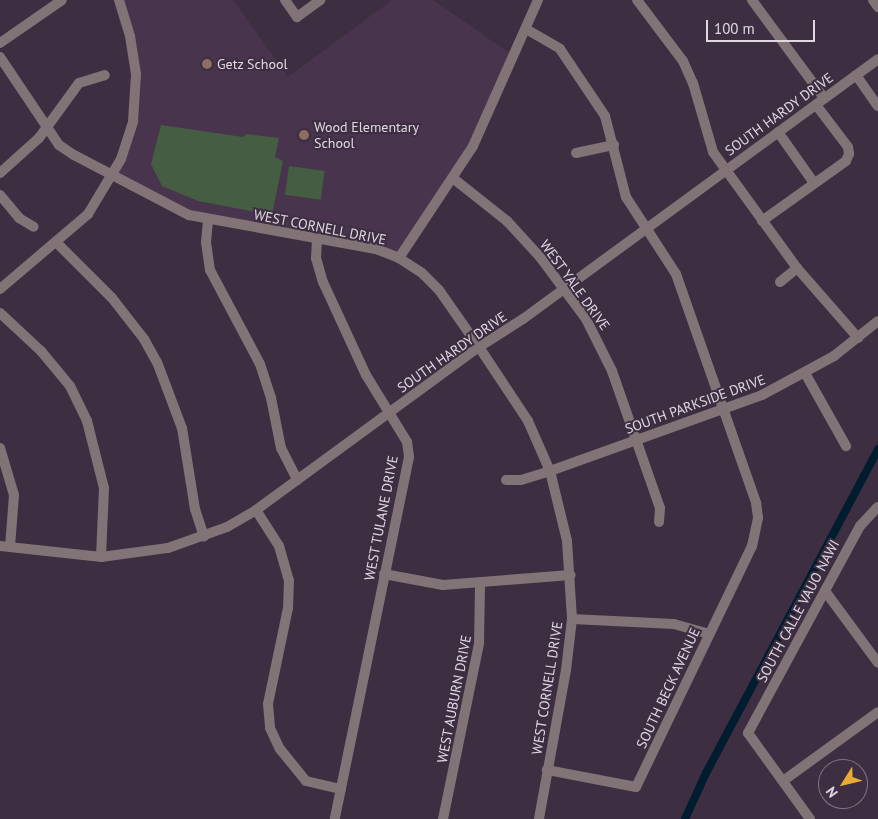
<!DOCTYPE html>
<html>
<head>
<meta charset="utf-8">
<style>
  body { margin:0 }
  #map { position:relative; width:878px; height:819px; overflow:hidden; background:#3d2e41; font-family:"PT Sans",sans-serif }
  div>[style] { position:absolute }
  .built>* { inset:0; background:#48354d }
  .green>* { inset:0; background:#455d42; transform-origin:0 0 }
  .canal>* { height:8px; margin:-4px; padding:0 4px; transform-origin:4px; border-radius:4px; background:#001c2f }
  .minor>* { height:10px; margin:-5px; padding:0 5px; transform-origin:5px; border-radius:5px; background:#817376 }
  .dots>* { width:14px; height:14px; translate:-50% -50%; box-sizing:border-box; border:2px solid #3d2e41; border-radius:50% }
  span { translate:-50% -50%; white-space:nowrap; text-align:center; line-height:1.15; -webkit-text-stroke:4px #3d2e41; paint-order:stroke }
  .poi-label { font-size:14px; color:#e1d7e3 }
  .left { translate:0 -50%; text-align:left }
  .street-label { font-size:14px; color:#e1d7e3 }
  .north { position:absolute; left:818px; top:759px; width:50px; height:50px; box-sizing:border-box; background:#3d2e41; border:1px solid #7f7282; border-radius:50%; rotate:234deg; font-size:14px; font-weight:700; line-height:20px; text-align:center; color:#e1d7e3 }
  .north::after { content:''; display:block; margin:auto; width:18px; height:22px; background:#e9ab38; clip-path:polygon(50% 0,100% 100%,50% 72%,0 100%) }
  .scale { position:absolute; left:706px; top:20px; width:109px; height:22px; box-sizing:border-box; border:2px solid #e1d7e3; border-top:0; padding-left:6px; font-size:15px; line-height:18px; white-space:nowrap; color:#e1d7e3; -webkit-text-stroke:4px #3d2e41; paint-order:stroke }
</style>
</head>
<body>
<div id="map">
  <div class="built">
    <div style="clip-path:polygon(119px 0,233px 0,288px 77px,392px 0,433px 0,514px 56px,497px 98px,399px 258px,208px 220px,112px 178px,137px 97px)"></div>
  </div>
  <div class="green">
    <div style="clip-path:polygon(161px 125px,243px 137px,247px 134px,279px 138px,275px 157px,283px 161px,272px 215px,198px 201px,162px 186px,151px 164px)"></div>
    <div style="left:289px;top:166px;width:36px;height:29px;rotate:8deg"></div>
  </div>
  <div class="canal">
    <div style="left:685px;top:819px;width:51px;rotate:-65.5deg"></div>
    <div style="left:706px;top:773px;width:367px;rotate:-62deg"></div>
  </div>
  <div class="minor">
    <div style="left:285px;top:0;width:21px;rotate:55deg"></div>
    <div style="left:297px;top:17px;width:29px;rotate:-36deg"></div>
    <div style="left:637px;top:0;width:76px;rotate:53deg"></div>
    <div style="left:683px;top:61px;width:24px;rotate:66deg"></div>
    <div style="left:693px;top:83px;width:72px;rotate:73.8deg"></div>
    <div style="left:713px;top:152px;width:143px;rotate:54.1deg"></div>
    <div style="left:797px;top:268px;width:93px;rotate:48.9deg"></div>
    <div style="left:752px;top:0;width:122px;rotate:53.7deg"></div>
    <div style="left:873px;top:0;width:9px;rotate:54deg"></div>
    <div style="left:526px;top:29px;width:39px;rotate:30deg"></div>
    <div style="left:560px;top:49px;width:81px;rotate:56.1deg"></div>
    <div style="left:605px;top:116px;width:84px;rotate:75.5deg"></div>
    <div style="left:626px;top:197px;width:92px;rotate:57deg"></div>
    <div style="left:676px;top:274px;width:243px;rotate:70.7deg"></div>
    <div style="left:756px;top:503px;width:15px;rotate:82deg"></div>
    <div style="left:758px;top:518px;width:29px;rotate:102deg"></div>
    <div style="left:752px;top:546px;width:267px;rotate:115.7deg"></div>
    <div style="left:636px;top:787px;width:91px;rotate:-169.2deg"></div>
    <div style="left:0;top:43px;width:75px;rotate:-34.7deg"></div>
    <div style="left:0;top:57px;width:106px;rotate:56.2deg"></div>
    <div style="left:59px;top:145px;width:18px;rotate:34deg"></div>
    <div style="left:74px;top:155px;width:130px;rotate:27.6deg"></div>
    <div style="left:189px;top:215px;width:190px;rotate:10.3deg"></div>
    <div style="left:376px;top:249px;width:25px;rotate:21deg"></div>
    <div style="left:399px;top:258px;width:27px;rotate:33deg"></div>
    <div style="left:422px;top:273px;width:24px;rotate:45deg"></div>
    <div style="left:439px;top:290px;width:80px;rotate:55.1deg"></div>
    <div style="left:485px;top:356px;width:78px;rotate:56.5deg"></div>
    <div style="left:528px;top:421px;width:55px;rotate:66.3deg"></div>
    <div style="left:550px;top:471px;width:72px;rotate:76.3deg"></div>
    <div style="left:567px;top:541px;width:78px;rotate:86.3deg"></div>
    <div style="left:572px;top:619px;width:51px;rotate:96.7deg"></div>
    <div style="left:566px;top:670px;width:151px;rotate:100.3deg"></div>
    <div style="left:856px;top:75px;width:38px;rotate:55deg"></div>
    <div style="left:778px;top:132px;width:62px;rotate:54.8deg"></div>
    <div style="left:576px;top:153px;width:39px;rotate:-12deg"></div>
    <div style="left:0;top:173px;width:52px;rotate:-41.9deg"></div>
    <div style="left:39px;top:138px;width:68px;rotate:-54deg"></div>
    <div style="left:79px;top:83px;width:27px;rotate:-17deg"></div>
    <div style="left:454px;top:179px;width:68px;rotate:38.4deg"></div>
    <div style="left:507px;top:221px;width:49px;rotate:47.5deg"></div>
    <div style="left:540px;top:257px;width:77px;rotate:53.4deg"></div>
    <div style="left:586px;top:319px;width:58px;rotate:63.4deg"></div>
    <div style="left:612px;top:371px;width:145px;rotate:70.7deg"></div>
    <div style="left:660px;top:508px;width:14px;rotate:94deg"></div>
    <div style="left:0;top:195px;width:30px;rotate:50deg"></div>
    <div style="left:19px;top:218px;width:17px;rotate:31deg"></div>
    <div style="left:208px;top:220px;width:22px;rotate:95deg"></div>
    <div style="left:206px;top:242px;width:28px;rotate:82deg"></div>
    <div style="left:210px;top:270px;width:106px;rotate:62deg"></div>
    <div style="left:260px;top:364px;width:36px;rotate:72deg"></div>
    <div style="left:271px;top:398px;width:51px;rotate:78.7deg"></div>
    <div style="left:281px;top:448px;width:36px;rotate:63deg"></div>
    <div style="left:762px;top:221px;width:103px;rotate:-35.5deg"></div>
    <div style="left:846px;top:161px;width:8px;rotate:-67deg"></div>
    <div style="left:849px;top:154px;width:7px;rotate:-98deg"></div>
    <div style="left:848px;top:147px;width:53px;rotate:-127.3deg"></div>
    <div style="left:317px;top:239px;width:19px;rotate:93deg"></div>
    <div style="left:316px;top:258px;width:25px;rotate:74deg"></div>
    <div style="left:323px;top:282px;width:102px;rotate:65.2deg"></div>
    <div style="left:366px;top:375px;width:79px;rotate:58.5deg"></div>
    <div style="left:407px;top:442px;width:15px;rotate:82deg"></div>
    <div style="left:409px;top:457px;width:369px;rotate:101.6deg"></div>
    <div style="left:56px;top:242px;width:79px;rotate:45deg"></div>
    <div style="left:112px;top:298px;width:52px;rotate:52deg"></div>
    <div style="left:144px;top:339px;width:26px;rotate:61deg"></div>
    <div style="left:157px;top:362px;width:71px;rotate:69.3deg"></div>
    <div style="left:182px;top:428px;width:82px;rotate:80.9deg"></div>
    <div style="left:195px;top:509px;width:29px;rotate:72deg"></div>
    <div style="left:399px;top:258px;width:134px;rotate:-56.5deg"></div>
    <div style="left:473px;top:146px;width:160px;rotate:-66deg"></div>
    <div style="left:780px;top:282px;width:22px;rotate:-39deg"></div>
    <div style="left:0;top:289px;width:116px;rotate:-40.4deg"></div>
    <div style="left:88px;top:214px;width:64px;rotate:-59deg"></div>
    <div style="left:121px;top:159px;width:40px;rotate:-72deg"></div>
    <div style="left:133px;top:121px;width:47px;rotate:-86.3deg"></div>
    <div style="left:136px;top:74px;width:38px;rotate:-99deg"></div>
    <div style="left:130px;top:36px;width:38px;rotate:-107deg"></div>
    <div style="left:0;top:313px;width:56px;rotate:42.8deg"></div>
    <div style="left:41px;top:351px;width:45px;rotate:50.4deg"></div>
    <div style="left:70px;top:386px;width:39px;rotate:64deg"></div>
    <div style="left:87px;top:421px;width:69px;rotate:75.8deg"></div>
    <div style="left:104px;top:488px;width:69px;rotate:92.5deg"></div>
    <div style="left:805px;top:373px;width:84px;rotate:60.7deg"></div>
    <div style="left:0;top:448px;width:49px;rotate:73.4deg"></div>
    <div style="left:14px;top:495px;width:52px;rotate:94.4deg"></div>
    <div style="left:506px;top:480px;width:15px"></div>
    <div style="left:521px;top:480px;width:30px;rotate:-17deg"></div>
    <div style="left:550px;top:471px;width:225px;rotate:-19.7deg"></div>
    <div style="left:762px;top:395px;width:82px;rotate:-28.4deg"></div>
    <div style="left:834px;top:356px;width:56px;rotate:-38.5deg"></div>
    <div style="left:256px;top:510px;width:43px;rotate:57.4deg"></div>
    <div style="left:279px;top:546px;width:35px;rotate:74deg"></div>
    <div style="left:289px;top:580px;width:28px;rotate:92deg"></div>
    <div style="left:288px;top:608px;width:98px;rotate:101.8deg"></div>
    <div style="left:268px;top:704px;width:24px;rotate:85deg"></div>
    <div style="left:270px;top:728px;width:23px;rotate:65deg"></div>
    <div style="left:280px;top:749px;width:41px;rotate:50.9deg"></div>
    <div style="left:306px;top:781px;width:36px;rotate:13deg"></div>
    <div style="left:0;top:546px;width:102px;rotate:6.2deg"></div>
    <div style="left:101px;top:557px;width:68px;rotate:-7.7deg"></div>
    <div style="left:168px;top:548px;width:63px;rotate:-19.6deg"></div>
    <div style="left:227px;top:527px;width:34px;rotate:-30deg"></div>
    <div style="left:256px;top:510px;width:276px;rotate:-36.2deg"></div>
    <div style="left:479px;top:347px;width:52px;rotate:-32.5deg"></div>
    <div style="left:523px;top:319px;width:440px;rotate:-36.2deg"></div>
    <div style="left:384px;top:574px;width:60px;rotate:10.6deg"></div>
    <div style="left:443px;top:585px;width:128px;rotate:-4.5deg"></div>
    <div style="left:825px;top:591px;width:89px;rotate:53.6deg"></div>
    <div style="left:572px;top:619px;width:102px;rotate:2.8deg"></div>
    <div style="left:674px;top:624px;width:36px;rotate:16deg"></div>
    <div style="left:783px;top:781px;width:117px;rotate:-36deg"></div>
    <div style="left:443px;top:819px;width:180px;rotate:-78.4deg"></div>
    <div style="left:479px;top:643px;width:60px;rotate:-89deg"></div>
    <div style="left:810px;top:819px;width:106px;rotate:-125.8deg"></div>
    <div style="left:748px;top:733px;width:235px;rotate:-61.6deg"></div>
    <div style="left:860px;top:526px;width:26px;rotate:-47deg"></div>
  </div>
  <div class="dots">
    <div style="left:207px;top:64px;background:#8d6e63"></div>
    <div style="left:304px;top:135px;background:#8d6e63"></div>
  </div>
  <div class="poi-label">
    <span class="left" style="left:217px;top:64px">Getz School</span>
    <span class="left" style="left:314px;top:135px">Wood Elementary<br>School</span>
  </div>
  <div class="street-label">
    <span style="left:779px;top:114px;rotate:-36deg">SOUTH HARDY DRIVE</span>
    <span style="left:320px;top:227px;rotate:11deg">WEST CORNELL DRIVE</span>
    <span style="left:575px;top:285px;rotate:54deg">WEST YALE DRIVE</span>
    <span style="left:452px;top:352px;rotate:-35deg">SOUTH HARDY DRIVE</span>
    <span style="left:695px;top:404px;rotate:-20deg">SOUTH PARKSIDE DRIVE</span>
    <span style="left:381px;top:518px;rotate:-79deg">WEST TULANE DRIVE</span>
    <span style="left:798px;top:611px;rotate:-62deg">SOUTH CALLE VAUO NAWI</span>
    <span style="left:547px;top:688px;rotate:-81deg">WEST CORNELL DRIVE</span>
    <span style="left:668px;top:688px;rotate:-65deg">SOUTH BECK AVENUE</span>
    <span style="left:454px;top:699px;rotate:-79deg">WEST AUBURN DRIVE</span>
  </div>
  <div class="north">N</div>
  <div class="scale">100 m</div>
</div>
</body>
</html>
